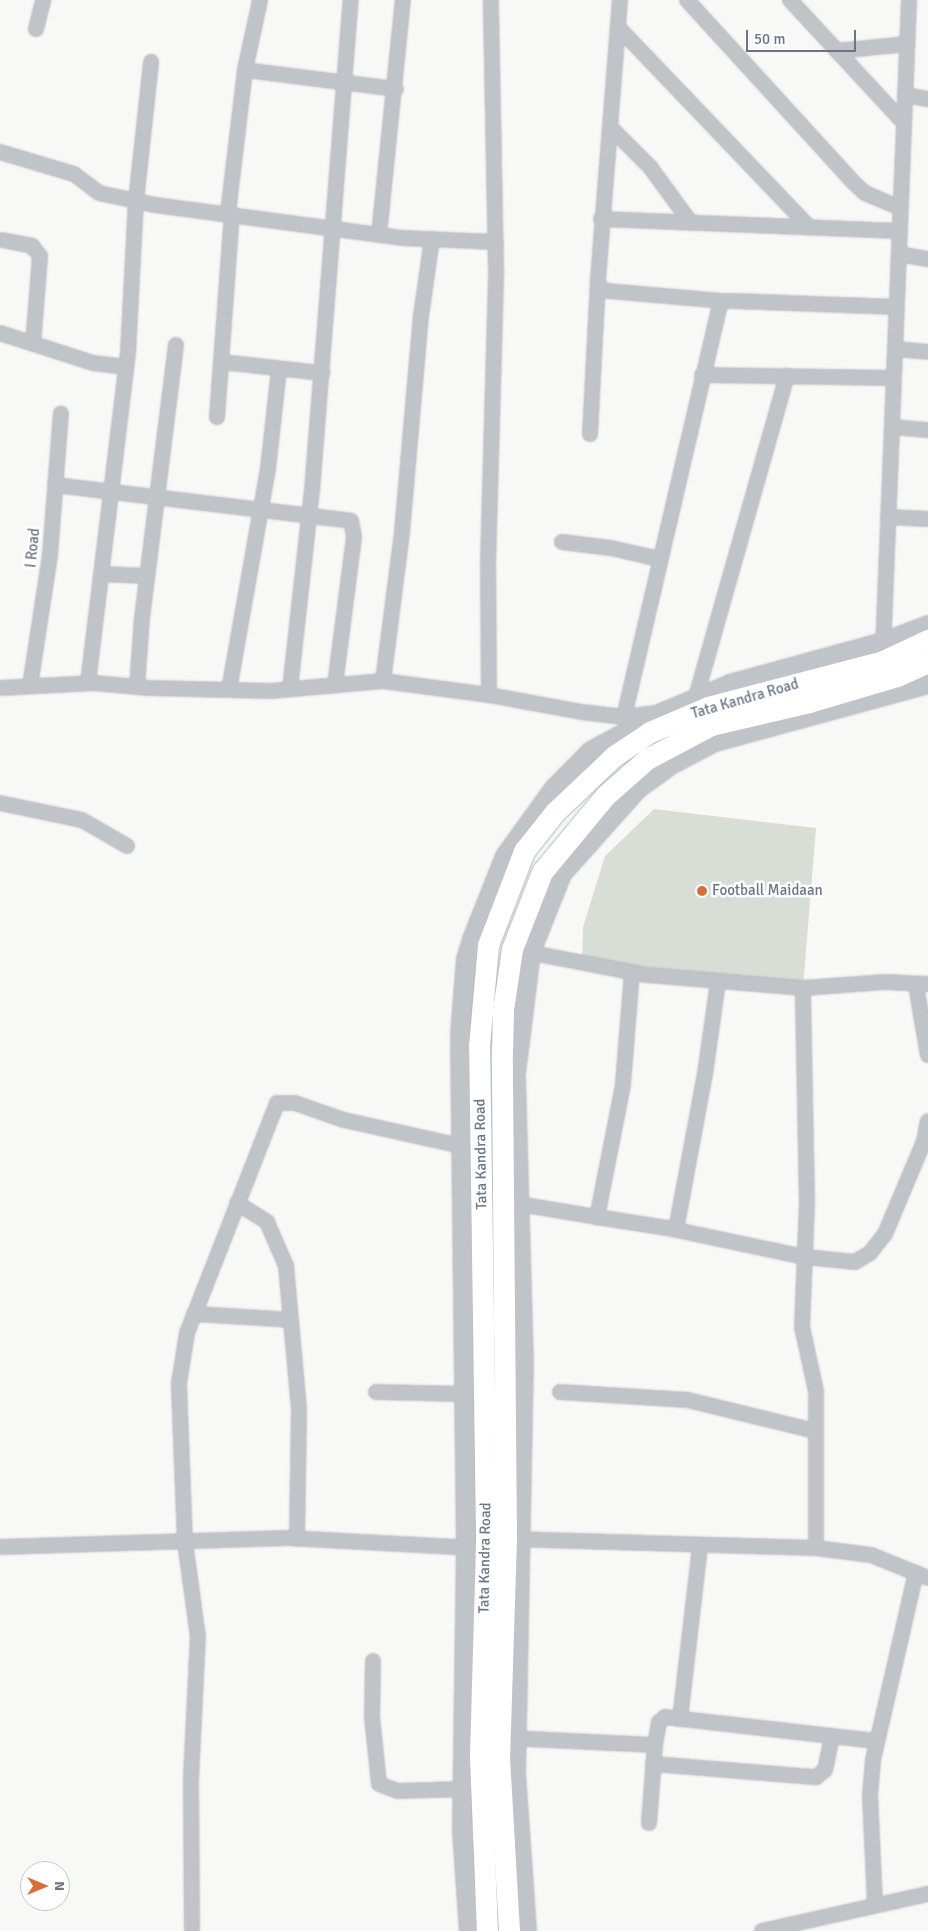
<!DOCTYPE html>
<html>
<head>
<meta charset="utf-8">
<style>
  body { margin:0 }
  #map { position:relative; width:928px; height:1931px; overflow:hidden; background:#f8f9f7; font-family:Signika,sans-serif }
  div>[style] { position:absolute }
  .green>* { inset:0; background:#d8ddd6 }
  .roads { filter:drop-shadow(0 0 1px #b4b8bc) drop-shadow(0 0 1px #b4b8bc) }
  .minor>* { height:14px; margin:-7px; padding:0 7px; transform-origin:7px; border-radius:7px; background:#c0c4c8 }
  .tertiary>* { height:18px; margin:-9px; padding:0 9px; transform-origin:9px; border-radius:9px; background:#c0c4c8 }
  .primary>* { height:21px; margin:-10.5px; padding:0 10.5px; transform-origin:10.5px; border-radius:10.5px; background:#fff }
  .dots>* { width:14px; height:14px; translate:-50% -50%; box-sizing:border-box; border:2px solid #fff; border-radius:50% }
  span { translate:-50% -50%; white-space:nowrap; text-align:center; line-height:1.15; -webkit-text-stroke:5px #fff; paint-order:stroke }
  .street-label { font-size:15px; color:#6a7685 }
  .poi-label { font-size:15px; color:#6a7685 }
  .left { translate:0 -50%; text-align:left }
  .north { position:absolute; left:20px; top:1861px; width:50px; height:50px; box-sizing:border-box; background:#fff; border:1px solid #c3c8ce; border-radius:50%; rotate:90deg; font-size:14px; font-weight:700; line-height:20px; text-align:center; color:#6a7685 }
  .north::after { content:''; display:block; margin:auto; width:18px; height:22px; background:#d5703a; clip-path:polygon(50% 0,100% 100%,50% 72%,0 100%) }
  .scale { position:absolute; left:746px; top:30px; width:110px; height:22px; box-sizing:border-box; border:2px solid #6a7685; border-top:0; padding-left:6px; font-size:15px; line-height:18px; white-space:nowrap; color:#6a7685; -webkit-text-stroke:4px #fff; paint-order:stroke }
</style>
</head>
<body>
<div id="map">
  <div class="green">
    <div style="clip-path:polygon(654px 809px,816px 828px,803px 988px,582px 963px,583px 927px,605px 856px)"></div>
  </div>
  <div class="roads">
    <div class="minor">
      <div style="left:620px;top:0;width:283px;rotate:94.5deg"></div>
      <div style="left:598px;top:282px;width:9px;rotate:63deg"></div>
      <div style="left:602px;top:290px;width:6px;rotate:9deg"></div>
      <div style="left:608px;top:291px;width:115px;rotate:5deg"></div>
      <div style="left:687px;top:0;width:246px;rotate:47.6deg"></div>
      <div style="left:853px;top:182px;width:16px;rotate:43deg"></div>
      <div style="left:865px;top:193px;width:38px;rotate:23deg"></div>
      <div style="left:790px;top:0;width:168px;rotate:47.2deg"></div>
      <div style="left:618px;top:27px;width:277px;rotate:46.3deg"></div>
      <div style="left:36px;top:29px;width:30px;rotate:-76deg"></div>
      <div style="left:837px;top:51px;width:70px;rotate:-5.7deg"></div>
      <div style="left:245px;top:70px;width:152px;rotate:7.2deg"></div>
      <div style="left:905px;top:95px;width:23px;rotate:10deg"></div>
      <div style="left:610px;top:127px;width:57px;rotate:45deg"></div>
      <div style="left:650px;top:167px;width:69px;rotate:53.8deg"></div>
      <div style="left:0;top:152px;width:77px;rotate:16.6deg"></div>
      <div style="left:74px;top:174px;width:31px;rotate:37deg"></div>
      <div style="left:99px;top:193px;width:57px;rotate:12.1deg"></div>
      <div style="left:155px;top:205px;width:249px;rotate:7.6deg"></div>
      <div style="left:402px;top:238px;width:94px;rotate:2.4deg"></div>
      <div style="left:228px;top:213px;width:144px;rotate:-83.2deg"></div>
      <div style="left:245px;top:70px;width:72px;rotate:-77.9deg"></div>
      <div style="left:601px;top:219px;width:299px;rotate:2.3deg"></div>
      <div style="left:379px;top:235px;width:236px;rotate:-84.2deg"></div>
      <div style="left:2px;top:240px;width:31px;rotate:11deg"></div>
      <div style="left:32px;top:246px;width:13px;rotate:51deg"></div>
      <div style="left:40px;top:256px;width:88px;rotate:94.5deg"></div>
      <div style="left:899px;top:254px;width:29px;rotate:10deg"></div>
      <div style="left:0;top:333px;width:98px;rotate:17.9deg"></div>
      <div style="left:93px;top:363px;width:33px;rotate:7deg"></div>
      <div style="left:895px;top:349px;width:33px;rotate:5deg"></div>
      <div style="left:222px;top:362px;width:101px;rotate:6.3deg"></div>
      <div style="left:702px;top:375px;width:192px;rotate:0.9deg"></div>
      <div style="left:217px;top:417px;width:204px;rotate:-85.8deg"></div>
      <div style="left:892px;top:427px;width:36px;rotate:5deg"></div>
      <div style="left:590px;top:434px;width:152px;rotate:-87deg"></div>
      <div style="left:55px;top:485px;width:298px;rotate:6.9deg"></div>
      <div style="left:351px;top:521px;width:16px;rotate:79deg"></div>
      <div style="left:354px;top:537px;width:149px;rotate:97.3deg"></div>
      <div style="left:888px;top:517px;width:40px;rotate:2.9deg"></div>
      <div style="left:562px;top:542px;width:49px;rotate:7deg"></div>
      <div style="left:611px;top:548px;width:49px;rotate:12.9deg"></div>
      <div style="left:101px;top:574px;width:46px;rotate:2.5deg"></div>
      <div style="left:883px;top:651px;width:652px;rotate:-87.71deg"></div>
      <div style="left:383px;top:681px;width:150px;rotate:-82.7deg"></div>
      <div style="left:402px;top:532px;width:217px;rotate:-85deg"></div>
      <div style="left:421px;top:316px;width:78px;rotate:-81.9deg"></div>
      <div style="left:88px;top:683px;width:332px;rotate:-83.1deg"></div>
      <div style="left:128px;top:353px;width:152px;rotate:-87deg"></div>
      <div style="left:136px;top:201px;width:140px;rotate:-83.8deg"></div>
      <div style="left:30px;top:686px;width:133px;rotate:-81.3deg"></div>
      <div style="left:50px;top:555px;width:142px;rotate:-85.6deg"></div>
      <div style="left:137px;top:687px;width:69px;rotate:-85.9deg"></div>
      <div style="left:142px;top:618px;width:275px;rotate:-82.9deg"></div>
      <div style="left:0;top:688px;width:94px;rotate:-3deg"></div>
      <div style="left:94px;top:683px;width:55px;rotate:5.2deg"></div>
      <div style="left:149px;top:688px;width:122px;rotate:1.4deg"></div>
      <div style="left:271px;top:691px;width:112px;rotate:-5.1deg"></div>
      <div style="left:383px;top:681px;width:107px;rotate:7.5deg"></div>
      <div style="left:489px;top:695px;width:95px;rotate:10.4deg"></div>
      <div style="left:582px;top:712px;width:42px;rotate:6.8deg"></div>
      <div style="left:624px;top:717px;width:31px;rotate:-7deg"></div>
      <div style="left:290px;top:689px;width:199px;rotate:-83.7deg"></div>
      <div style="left:312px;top:491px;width:493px;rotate:-85.5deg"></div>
      <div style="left:229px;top:690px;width:224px;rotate:-80deg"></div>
      <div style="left:268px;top:469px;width:100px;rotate:-83.7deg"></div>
      <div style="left:489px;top:695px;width:131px;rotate:-90.4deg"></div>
      <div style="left:488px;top:564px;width:294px;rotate:-88.4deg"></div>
      <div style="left:496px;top:270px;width:270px;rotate:-91.1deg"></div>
      <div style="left:696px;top:697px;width:334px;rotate:-74.2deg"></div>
      <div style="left:624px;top:717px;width:420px;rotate:-76.9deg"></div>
      <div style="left:719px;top:308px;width:8px;rotate:-60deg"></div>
      <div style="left:723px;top:301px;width:11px"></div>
      <div style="left:734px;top:301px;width:163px;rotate:2.1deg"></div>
      <div style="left:0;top:803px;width:84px;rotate:11.7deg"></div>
      <div style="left:82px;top:820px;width:52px;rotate:30deg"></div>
      <div style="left:522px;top:951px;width:127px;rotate:10.9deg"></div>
      <div style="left:647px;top:975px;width:157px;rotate:4.8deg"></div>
      <div style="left:803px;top:988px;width:82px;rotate:-4.2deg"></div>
      <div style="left:885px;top:982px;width:43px;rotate:2.7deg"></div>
      <div style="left:632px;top:972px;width:113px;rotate:94.6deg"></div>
      <div style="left:623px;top:1085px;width:135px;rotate:101.1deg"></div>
      <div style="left:597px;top:1217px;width:71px;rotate:8.9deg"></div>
      <div style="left:667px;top:1228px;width:141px;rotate:11.9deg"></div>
      <div style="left:805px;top:1257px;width:50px;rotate:5.7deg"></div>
      <div style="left:855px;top:1262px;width:17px;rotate:-31deg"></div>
      <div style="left:870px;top:1253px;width:24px;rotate:-52deg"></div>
      <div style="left:885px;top:1234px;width:101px;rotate:-67.2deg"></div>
      <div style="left:924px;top:1141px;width:20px;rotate:-79deg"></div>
      <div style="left:916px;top:985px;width:71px;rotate:80.3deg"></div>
      <div style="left:237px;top:1203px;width:36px;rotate:32deg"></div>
      <div style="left:267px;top:1222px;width:48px;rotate:66.6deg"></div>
      <div style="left:286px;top:1266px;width:144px;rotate:84.8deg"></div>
      <div style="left:299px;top:1409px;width:130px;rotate:90.9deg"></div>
      <div style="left:519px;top:1204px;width:79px;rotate:9.5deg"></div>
      <div style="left:676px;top:1230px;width:159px;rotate:-79.5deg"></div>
      <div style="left:705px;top:1074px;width:94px;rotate:-82deg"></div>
      <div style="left:194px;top:1314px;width:97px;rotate:3.5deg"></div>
      <div style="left:376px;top:1392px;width:88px;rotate:1.3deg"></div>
      <div style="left:560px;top:1392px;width:128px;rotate:3.6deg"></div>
      <div style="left:688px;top:1400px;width:131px;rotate:13.7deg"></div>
      <div style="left:510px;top:1539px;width:306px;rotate:1.7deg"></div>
      <div style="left:816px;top:1548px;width:157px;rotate:-90deg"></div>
      <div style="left:816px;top:1391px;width:66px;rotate:-102.3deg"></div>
      <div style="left:802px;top:1327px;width:123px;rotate:-87.7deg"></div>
      <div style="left:807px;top:1204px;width:216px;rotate:-91.1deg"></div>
      <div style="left:0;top:1547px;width:288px;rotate:-1.8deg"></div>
      <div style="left:288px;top:1538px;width:187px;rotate:3.1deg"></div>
      <div style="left:816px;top:1548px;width:55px;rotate:7.3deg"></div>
      <div style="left:871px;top:1555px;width:61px;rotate:22deg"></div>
      <div style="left:373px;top:1661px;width:56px;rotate:91deg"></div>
      <div style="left:372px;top:1717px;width:67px;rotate:84deg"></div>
      <div style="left:379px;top:1784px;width:19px;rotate:21deg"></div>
      <div style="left:397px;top:1791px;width:66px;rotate:-1.7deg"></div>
      <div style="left:680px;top:1719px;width:175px;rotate:-83.4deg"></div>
      <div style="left:507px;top:1738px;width:148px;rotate:2.7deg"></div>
      <div style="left:655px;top:1745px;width:23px;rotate:-80deg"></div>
      <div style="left:659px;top:1722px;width:8px;rotate:-40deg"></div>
      <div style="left:665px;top:1717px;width:212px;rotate:6.5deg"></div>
      <div style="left:653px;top:1764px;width:164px;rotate:4.6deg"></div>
      <div style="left:816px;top:1777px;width:11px;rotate:-38deg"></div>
      <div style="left:825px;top:1770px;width:35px;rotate:-78deg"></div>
      <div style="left:649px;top:1823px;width:78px;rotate:-85.6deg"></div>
      <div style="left:875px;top:1905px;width:110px;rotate:-92.6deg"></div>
      <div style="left:870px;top:1795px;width:35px;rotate:-85deg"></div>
      <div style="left:873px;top:1760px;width:192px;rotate:-77.1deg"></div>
      <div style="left:192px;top:1931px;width:153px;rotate:-90.4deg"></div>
      <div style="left:191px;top:1778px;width:141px;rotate:-87.2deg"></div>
      <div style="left:198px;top:1637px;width:96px;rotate:-97.8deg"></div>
      <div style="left:185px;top:1542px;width:159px;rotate:-92.2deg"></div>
      <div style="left:179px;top:1383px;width:51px;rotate:-80.9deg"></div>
      <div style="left:187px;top:1333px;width:247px;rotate:-68.6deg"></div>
      <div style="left:277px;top:1103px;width:18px"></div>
      <div style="left:295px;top:1103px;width:52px;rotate:19.1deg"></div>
      <div style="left:344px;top:1120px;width:120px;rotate:12.5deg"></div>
      <div style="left:762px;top:1931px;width:170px;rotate:-12.6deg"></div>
    </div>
    <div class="tertiary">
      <div style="left:469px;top:1931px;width:99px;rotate:-94deg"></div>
      <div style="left:462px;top:1832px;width:286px;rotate:-89.2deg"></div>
      <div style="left:466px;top:1546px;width:511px;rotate:-90.67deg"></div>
      <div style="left:460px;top:1035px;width:76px;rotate:-85.5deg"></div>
      <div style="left:466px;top:959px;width:21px;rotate:-73deg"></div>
      <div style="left:472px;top:939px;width:89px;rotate:-68.3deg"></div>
      <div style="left:505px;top:856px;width:85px;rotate:-54.1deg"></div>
      <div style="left:555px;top:787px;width:51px;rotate:-45deg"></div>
      <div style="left:591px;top:751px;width:80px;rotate:-28.5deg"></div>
      <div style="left:661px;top:713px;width:75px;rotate:-22.8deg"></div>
      <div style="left:730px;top:684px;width:160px;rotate:-15.3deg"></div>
      <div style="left:884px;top:642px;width:47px;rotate:-21.1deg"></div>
      <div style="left:527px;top:1931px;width:159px;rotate:-94deg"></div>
      <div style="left:516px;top:1772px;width:404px;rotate:-88.9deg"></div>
      <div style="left:524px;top:1368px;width:295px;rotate:-91.6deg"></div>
      <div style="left:516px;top:1073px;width:122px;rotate:-82.9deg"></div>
      <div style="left:531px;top:952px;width:84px;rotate:-68.3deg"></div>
      <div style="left:562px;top:874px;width:114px;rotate:-48.2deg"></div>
      <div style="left:638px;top:789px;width:41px;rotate:-36deg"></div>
      <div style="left:671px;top:765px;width:50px;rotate:-27.6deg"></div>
      <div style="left:715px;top:742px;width:221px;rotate:-15.2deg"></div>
    </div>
    <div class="primary">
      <div style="left:487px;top:1931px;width:174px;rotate:-92.3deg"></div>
      <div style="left:480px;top:1757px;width:219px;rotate:-88.4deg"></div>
      <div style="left:486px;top:1538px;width:492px;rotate:-90.8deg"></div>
      <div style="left:479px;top:1046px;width:101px;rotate:-84.9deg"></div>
      <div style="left:488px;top:945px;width:101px;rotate:-69deg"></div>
      <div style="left:524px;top:851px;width:50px;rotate:-51.5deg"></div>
      <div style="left:555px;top:812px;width:81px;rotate:-43.5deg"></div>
      <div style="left:614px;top:756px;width:43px;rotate:-33.7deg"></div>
      <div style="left:650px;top:732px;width:63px;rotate:-23.3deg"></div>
      <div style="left:708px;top:707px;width:181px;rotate:-14.7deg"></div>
      <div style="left:883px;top:661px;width:50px;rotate:-25deg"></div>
      <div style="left:509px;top:1931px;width:171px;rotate:-93.3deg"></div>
      <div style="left:499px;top:1760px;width:221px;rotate:-88.2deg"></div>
      <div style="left:506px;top:1539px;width:486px;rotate:-90.5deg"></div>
      <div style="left:502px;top:1053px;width:43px;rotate:-88.7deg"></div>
      <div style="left:503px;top:1010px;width:62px;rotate:-81.6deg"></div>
      <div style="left:512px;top:949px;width:83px;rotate:-68.7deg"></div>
      <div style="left:542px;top:872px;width:100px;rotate:-50.3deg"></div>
      <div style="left:606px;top:795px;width:55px;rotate:-41.3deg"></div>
      <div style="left:647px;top:759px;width:72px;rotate:-28deg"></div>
      <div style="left:711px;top:725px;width:101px;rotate:-13.2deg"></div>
      <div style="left:809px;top:702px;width:92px;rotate:-16.5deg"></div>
      <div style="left:897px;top:676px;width:34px;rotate:-24deg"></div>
    </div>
  </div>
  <div class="dots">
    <div style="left:702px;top:891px;background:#d5703a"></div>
  </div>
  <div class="street-label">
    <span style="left:33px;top:548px;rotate:-84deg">I Road</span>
    <span style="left:745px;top:699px;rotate:-16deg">Tata Kandra Road</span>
    <span style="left:481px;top:1154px;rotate:-91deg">Tata Kandra Road</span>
    <span style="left:485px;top:1558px;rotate:-89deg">Tata Kandra Road</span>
  </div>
  <div class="poi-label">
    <span class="left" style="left:712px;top:891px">Football Maidaan</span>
  </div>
  <div class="north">N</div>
  <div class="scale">50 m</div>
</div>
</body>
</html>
